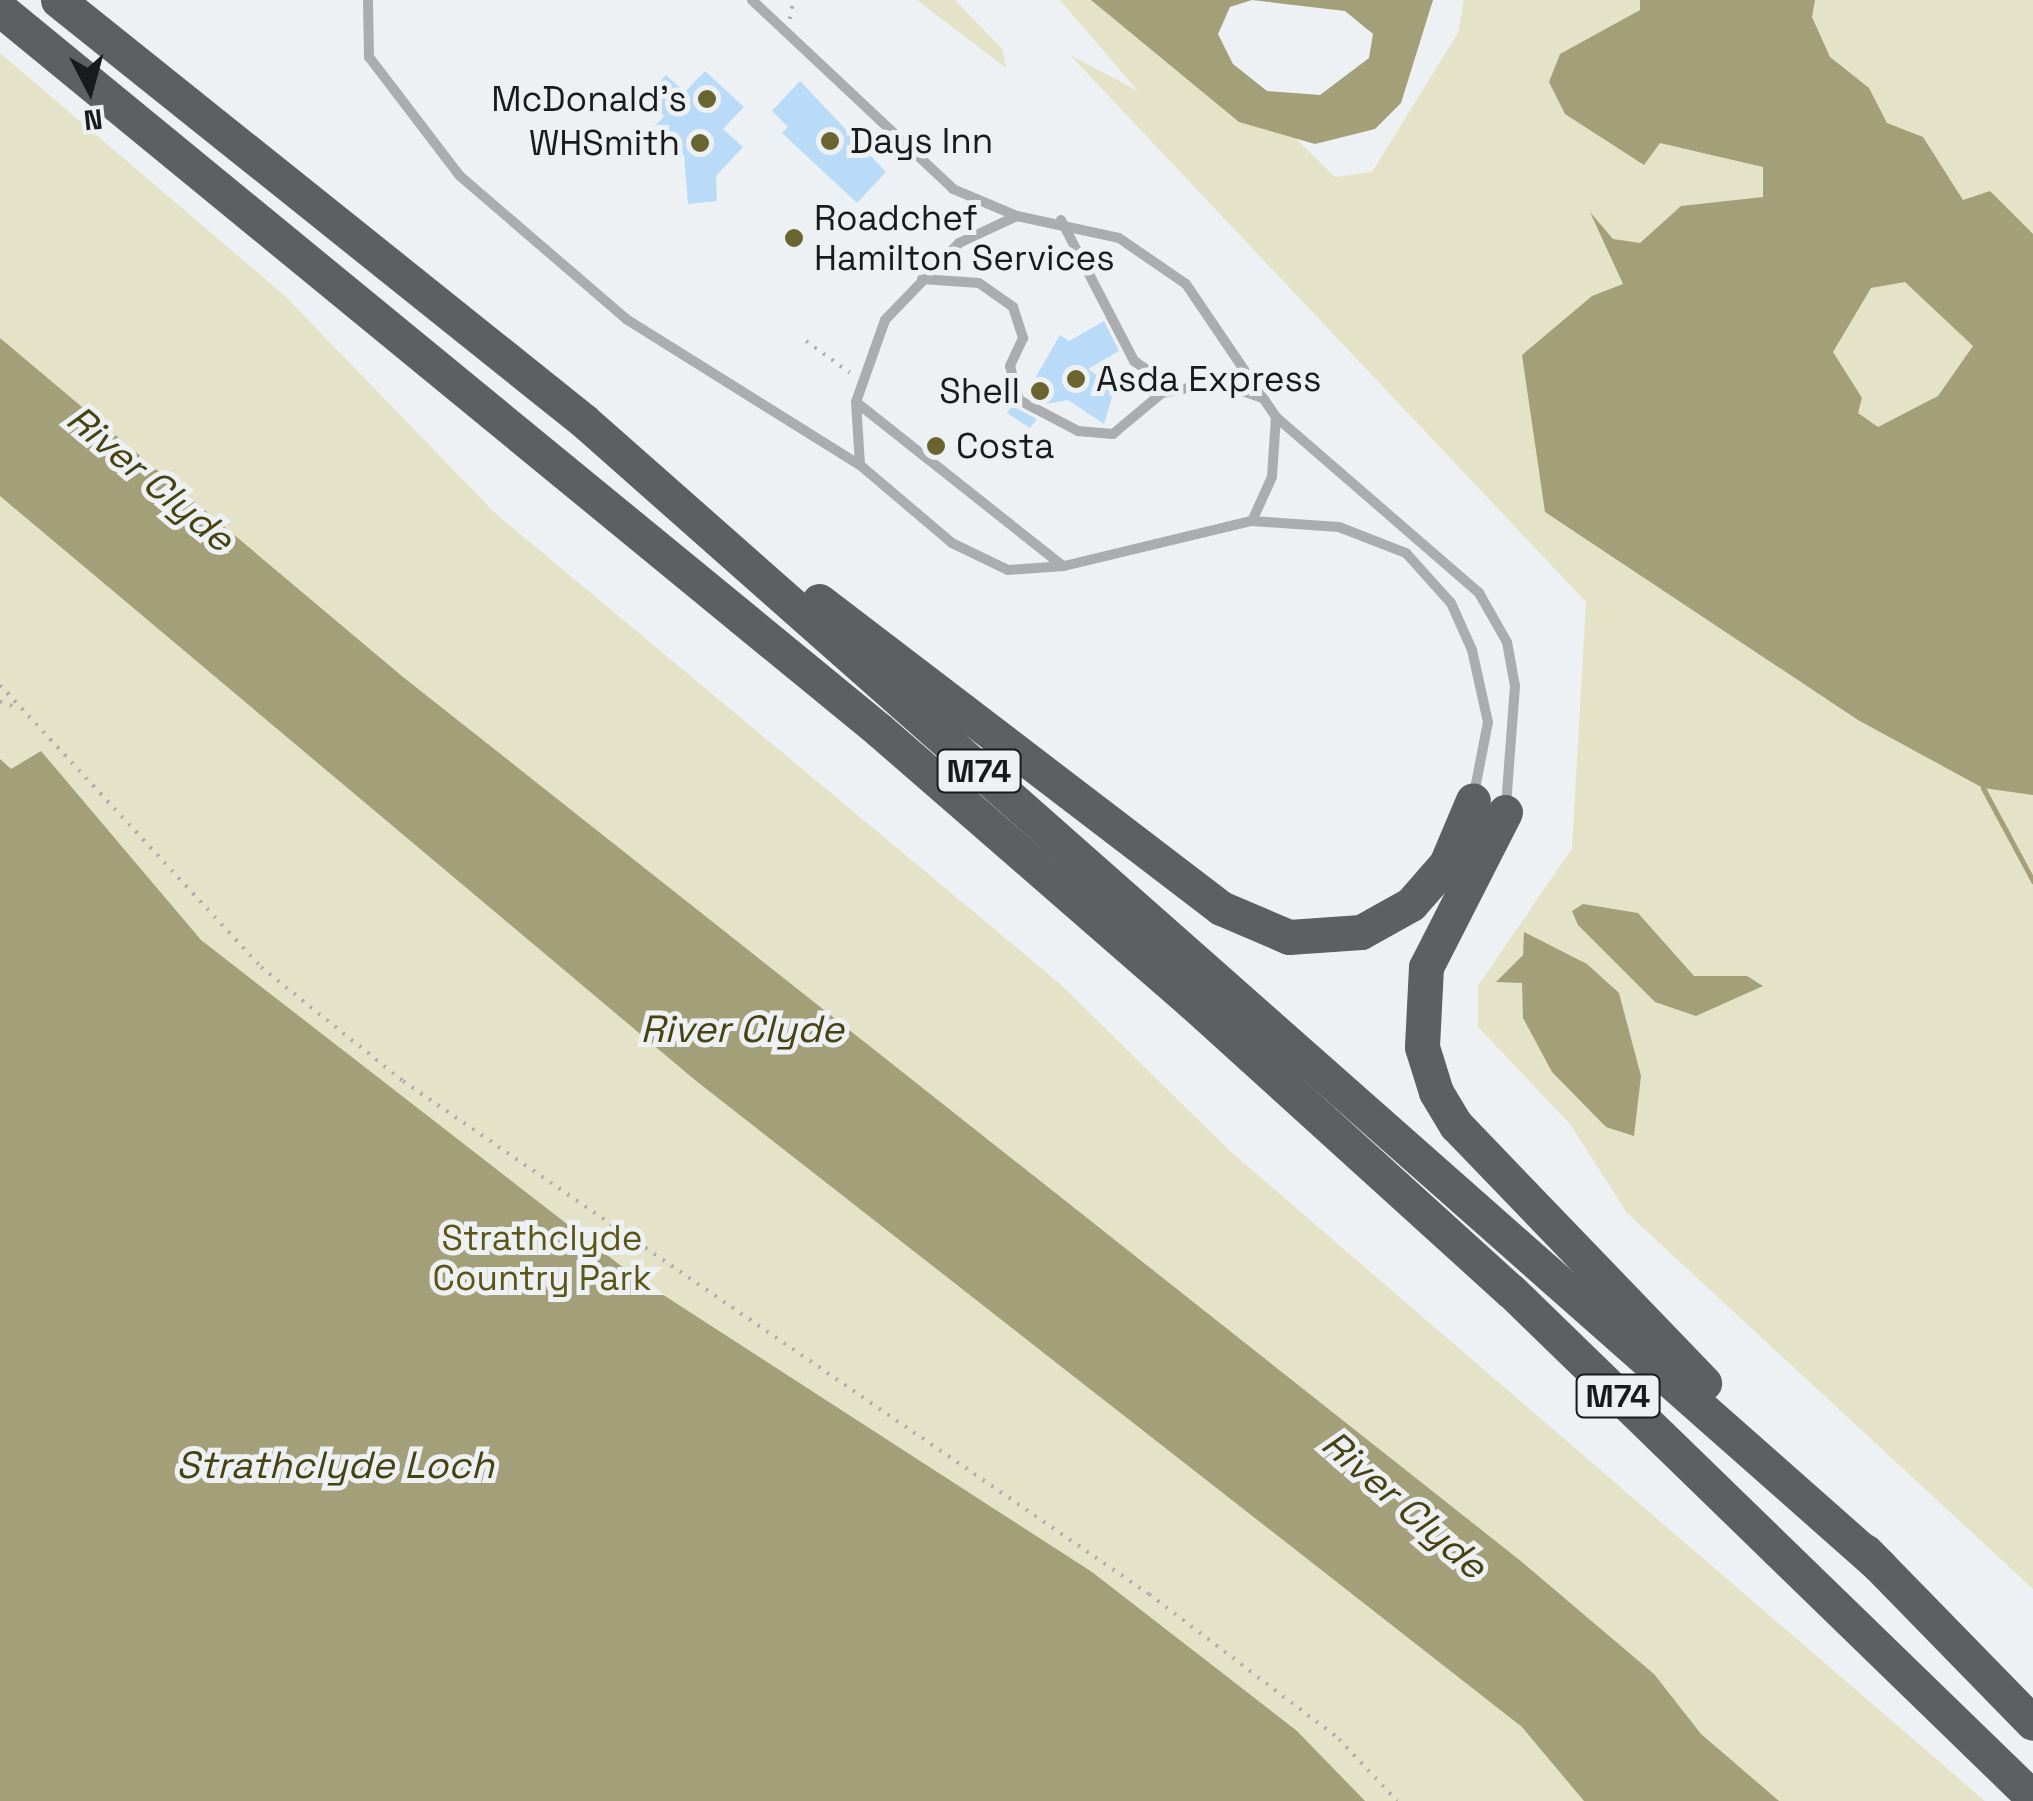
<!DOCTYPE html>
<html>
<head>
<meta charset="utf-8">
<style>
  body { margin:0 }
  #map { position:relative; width:2033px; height:1801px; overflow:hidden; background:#eef1f3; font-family:"Space Grotesk",sans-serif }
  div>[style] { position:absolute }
  .green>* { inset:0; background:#e5e3c7 }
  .water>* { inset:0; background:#a39f79 }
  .stream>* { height:5px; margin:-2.5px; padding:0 2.5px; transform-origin:2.5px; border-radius:2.5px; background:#a39f79 }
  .building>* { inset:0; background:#b9dbf7 }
  .path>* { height:4px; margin-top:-2px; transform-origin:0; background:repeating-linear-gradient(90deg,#adafb1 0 2.5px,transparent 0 10.5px) }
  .service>* { height:10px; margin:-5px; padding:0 5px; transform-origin:5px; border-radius:5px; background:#abacad }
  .motorway>* { height:35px; margin:-17.5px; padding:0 17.5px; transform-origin:17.5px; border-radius:17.5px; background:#5d5f62 }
  .dots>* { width:28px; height:28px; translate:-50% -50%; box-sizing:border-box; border:5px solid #eef1f3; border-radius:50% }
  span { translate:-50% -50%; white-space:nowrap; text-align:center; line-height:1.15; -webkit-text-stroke:10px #eef1f3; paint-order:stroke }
  .shield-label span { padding:2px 8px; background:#eef1f3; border:2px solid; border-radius:8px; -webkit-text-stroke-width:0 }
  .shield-label { font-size:32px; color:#191a1b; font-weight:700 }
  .poi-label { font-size:35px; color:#191a1b }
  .right { translate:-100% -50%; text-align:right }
  .left { translate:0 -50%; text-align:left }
  .park-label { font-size:35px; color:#5c5616 }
  .water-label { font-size:38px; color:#474212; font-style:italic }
  .north { position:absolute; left:40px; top:40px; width:100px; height:100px; -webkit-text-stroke:8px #eef1f3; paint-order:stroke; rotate:174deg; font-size:28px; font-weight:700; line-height:40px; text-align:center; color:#191a1b }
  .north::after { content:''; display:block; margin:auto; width:35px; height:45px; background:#191a1b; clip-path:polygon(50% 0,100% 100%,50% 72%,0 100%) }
</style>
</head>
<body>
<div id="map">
  <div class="green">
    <div style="clip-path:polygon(917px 0,955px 0,1003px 50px,1006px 68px)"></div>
    <div style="clip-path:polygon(1060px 0,1155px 0,1335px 177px,1372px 172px,1458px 33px,1464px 0,2033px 0,2033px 1589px,1627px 1213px,1570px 1124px,1478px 1027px,1478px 986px,1572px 848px,1586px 602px,1070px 55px,1138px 91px)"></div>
    <div style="clip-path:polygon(0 53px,284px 295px,496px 514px,1059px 983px,1231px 1152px,1985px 1801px,0 1801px)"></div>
  </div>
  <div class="water">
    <div style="clip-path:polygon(evenodd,1091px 0,1433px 0,1401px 103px,1375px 129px,1315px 144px,1239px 122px,1091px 0,1252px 0,1345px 11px,1373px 34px,1369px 58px,1320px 95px,1267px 91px,1233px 64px,1218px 34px,1230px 7px,1252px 0)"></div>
    <div style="clip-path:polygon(evenodd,1640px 0,1815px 0,1812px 17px,1830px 57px,1869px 88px,1887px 123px,1923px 137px,1963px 200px,1990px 191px,2033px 234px,2033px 795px,1983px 788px,1858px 720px,1545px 512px,1522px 355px,1592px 296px,1623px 284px,1590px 212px,1613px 239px,1640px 243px,1681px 206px,1763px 197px,1763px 167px,1660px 143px,1644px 165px,1565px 114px,1549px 82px,1560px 54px,1640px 10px,1640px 0,1905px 282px,1973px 346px,1938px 396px,1878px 427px,1858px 413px,1862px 398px,1833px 352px,1871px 288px,1905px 282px)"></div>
    <div style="clip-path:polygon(0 338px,403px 677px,1522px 1562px,1654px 1674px,1701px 1734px,1779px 1801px,1584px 1801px,1522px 1727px,695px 1080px,0 496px)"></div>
    <div style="clip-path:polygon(41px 751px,201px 940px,634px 1276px,1092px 1572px,1297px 1731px,1365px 1801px,0 1801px,0 759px,11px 769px)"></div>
    <div style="clip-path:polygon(1583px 904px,1638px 913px,1694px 976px,1747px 976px,1763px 986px,1696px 1016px,1655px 1002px,1578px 925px,1572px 911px)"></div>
    <div style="clip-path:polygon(1524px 932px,1587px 964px,1619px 993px,1641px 1076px,1634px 1136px,1606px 1127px,1552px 1072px,1523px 1018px,1522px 983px,1496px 982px,1523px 955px)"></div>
  </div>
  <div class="stream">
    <div style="left:1983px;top:788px;width:106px;rotate:61.7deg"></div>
  </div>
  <div class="building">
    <div style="clip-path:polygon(705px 71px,744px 107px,723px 129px,743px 147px,716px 176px,717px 201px,688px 204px,684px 155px,654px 127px,664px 116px,645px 98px,666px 75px,685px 92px)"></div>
    <div style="clip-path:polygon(800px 81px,886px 172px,857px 203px,782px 133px,788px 127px,772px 111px)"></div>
    <div style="clip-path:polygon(1104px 321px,1119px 351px,1088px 369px,1115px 387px,1104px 424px,1068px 400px,1046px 404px,1026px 394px,1060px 335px,1069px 341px)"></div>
    <div style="clip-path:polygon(1012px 406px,1037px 419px,1030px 428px,1007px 413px)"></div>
  </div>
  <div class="path">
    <div style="left:790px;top:19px;width:19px;rotate:-81deg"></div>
    <div style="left:806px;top:341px;width:54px;rotate:36deg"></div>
    <div style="left:0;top:685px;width:384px;rotate:47.2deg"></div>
    <div style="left:261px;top:967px;width:182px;rotate:38.8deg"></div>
    <div style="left:403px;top:1081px;width:905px;rotate:34.52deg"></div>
    <div style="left:1149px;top:1594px;width:239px;rotate:37.3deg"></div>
    <div style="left:1339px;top:1739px;width:85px;rotate:46.9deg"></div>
    <div style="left:0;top:701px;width:18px;rotate:22deg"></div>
  </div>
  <div class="service">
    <div style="left:368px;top:0;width:57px;rotate:89deg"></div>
    <div style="left:369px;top:57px;width:150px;rotate:52.6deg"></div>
    <div style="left:460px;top:176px;width:219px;rotate:40.7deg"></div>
    <div style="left:626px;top:319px;width:276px;rotate:32deg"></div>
    <div style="left:860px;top:465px;width:121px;rotate:40.3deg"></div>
    <div style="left:952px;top:543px;width:62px;rotate:25.7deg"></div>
    <div style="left:1008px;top:570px;width:56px;rotate:-4.1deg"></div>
    <div style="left:1064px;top:566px;width:193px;rotate:-13.5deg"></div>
    <div style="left:1252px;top:521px;width:87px;rotate:3.9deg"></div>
    <div style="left:1339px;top:527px;width:72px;rotate:21.2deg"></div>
    <div style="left:1406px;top:553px;width:67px;rotate:48deg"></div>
    <div style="left:1451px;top:603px;width:51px;rotate:65.9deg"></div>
    <div style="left:1472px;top:650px;width:74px;rotate:77.5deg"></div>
    <div style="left:1488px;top:722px;width:73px;rotate:101deg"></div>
    <div style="left:752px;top:0;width:276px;rotate:43.2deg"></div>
    <div style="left:953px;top:189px;width:69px;rotate:22.9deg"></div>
    <div style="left:1017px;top:216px;width:104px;rotate:12.2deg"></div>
    <div style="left:1119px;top:238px;width:81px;rotate:34.5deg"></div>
    <div style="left:1186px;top:284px;width:161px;rotate:55.9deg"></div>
    <div style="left:1276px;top:417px;width:269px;rotate:40.9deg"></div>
    <div style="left:1479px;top:593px;width:56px;rotate:60.3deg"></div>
    <div style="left:1507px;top:642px;width:45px;rotate:79.7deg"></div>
    <div style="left:1515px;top:686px;width:120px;rotate:94.3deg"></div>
    <div style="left:1061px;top:220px;width:159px;rotate:62.6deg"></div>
    <div style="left:1134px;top:361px;width:50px;rotate:34.3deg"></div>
    <div style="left:922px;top:279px;width:57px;rotate:4deg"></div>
    <div style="left:979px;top:283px;width:42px;rotate:35.2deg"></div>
    <div style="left:1013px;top:307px;width:33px;rotate:72deg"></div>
    <div style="left:1023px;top:338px;width:31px;rotate:115deg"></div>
    <div style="left:1010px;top:366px;width:35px;rotate:75deg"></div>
    <div style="left:1019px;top:400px;width:67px;rotate:27.7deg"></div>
    <div style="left:1078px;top:431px;width:35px;rotate:5deg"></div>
    <div style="left:1113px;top:434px;width:64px;rotate:-39.9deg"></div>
    <div style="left:1162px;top:393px;width:26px;rotate:-11deg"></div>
    <div style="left:1188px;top:388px;width:38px;rotate:-5deg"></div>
    <div style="left:1226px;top:385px;width:37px;rotate:20deg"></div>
    <div style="left:856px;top:402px;width:264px;rotate:38.4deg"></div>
    <div style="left:860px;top:465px;width:63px;rotate:-93.6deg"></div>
    <div style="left:856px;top:402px;width:87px;rotate:-70.5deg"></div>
    <div style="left:885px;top:320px;width:107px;rotate:-46.1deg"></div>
    <div style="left:959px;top:243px;width:64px;rotate:-25deg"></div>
    <div style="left:1252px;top:521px;width:48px;rotate:-65.6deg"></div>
    <div style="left:1272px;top:477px;width:60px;rotate:-86.2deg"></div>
  </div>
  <div class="motorway">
    <div style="left:58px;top:0;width:674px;rotate:38.67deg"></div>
    <div style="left:584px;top:421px;width:1729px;rotate:41.46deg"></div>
    <div style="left:0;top:9px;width:1137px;rotate:39.36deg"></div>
    <div style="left:879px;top:730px;width:416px;rotate:41deg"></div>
    <div style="left:1193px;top:1003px;width:429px;rotate:42.2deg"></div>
    <div style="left:1511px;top:1291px;width:728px;rotate:44.16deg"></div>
    <div style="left:819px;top:601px;width:506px;rotate:37.37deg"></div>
    <div style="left:1221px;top:908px;width:74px;rotate:23.1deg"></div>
    <div style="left:1289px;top:937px;width:72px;rotate:-4deg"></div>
    <div style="left:1361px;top:932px;width:57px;rotate:-29.2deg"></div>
    <div style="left:1411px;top:904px;width:53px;rotate:-48.8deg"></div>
    <div style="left:1446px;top:864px;width:69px;rotate:-67.1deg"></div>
    <div style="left:1505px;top:812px;width:174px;rotate:117deg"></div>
    <div style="left:1426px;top:967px;width:80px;rotate:92.9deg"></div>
    <div style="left:1422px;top:1047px;width:47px;rotate:72.7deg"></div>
    <div style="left:1436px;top:1092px;width:39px;rotate:59deg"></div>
    <div style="left:1456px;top:1125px;width:358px;rotate:46.1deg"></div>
    <div style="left:1865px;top:1551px;width:240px;rotate:45.7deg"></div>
  </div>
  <div class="dots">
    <div style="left:707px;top:99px;background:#696430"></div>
    <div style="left:830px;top:141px;background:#696430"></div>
    <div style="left:700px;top:143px;background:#696430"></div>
    <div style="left:794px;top:238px;background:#696430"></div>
    <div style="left:1076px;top:379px;background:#696430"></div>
    <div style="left:1040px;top:391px;background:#696430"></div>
    <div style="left:936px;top:446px;background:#696430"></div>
  </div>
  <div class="shield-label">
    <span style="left:979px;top:771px">M74</span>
    <span style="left:1618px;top:1396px">M74</span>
  </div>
  <div class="poi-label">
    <span class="right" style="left:687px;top:99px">McDonald's</span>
    <span class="left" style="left:850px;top:141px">Days Inn</span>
    <span class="right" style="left:680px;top:143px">WHSmith</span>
    <span class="left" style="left:814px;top:238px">Roadchef<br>Hamilton Services</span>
    <span class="left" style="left:1096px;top:379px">Asda Express</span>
    <span class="right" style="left:1020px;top:391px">Shell</span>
    <span class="left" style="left:956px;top:446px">Costa</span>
  </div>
  <div class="park-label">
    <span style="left:542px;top:1258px">Strathclyde<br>Country Park</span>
  </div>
  <div class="water-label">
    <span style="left:150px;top:479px;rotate:40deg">River Clyde</span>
    <span style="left:742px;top:1030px">River Clyde</span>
    <span style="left:335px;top:1466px">Strathclyde Loch</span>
    <span style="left:1404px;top:1505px;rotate:41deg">River Clyde</span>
  </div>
  <div class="north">N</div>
</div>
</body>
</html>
